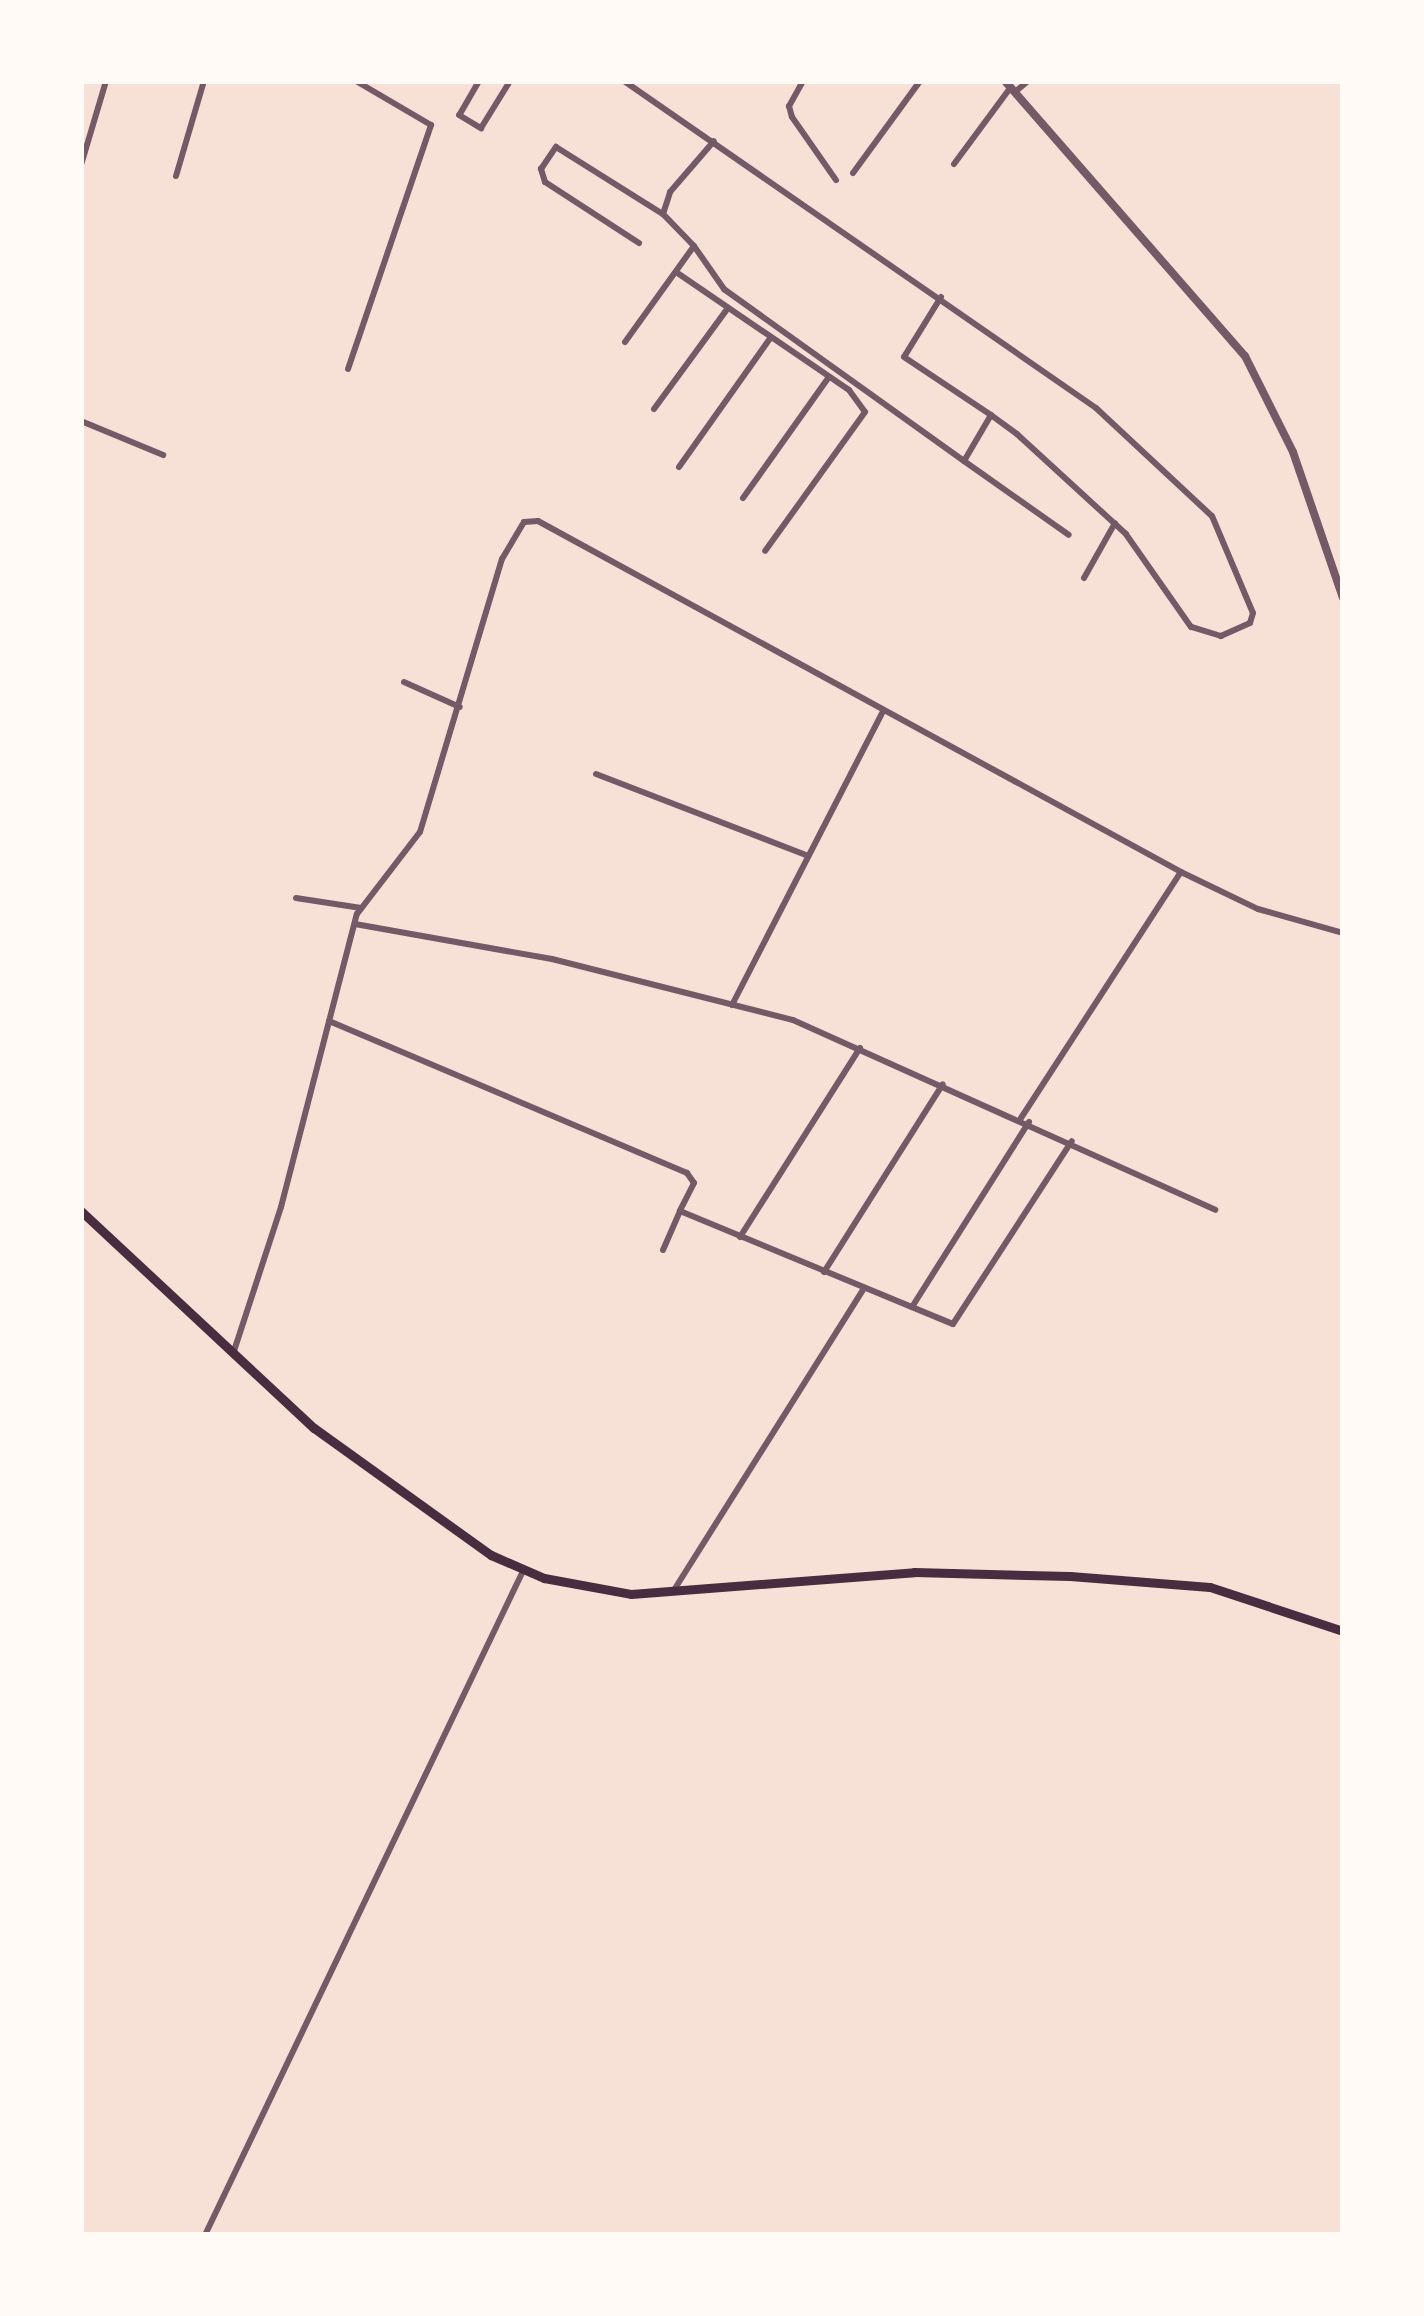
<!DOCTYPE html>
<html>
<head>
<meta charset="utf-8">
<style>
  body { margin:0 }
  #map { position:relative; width:1424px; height:2316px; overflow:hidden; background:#f7e1d7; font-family:Cabin,sans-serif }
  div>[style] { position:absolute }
  .minor>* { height:6px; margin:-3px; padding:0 3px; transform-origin:3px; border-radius:3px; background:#755966 }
  .tertiary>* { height:8px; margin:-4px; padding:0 4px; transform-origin:4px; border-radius:4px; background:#755966 }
  .secondary>* { height:9px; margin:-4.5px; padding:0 4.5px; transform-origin:4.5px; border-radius:4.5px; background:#4a2c40 }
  span { translate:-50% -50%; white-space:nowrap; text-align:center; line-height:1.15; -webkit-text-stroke:9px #fffaf5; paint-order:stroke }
  .frame { position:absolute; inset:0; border:84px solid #fffaf5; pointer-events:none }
</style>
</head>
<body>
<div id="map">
  <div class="minor">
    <div style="left:479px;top:81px;width:39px;rotate:120deg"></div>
    <div style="left:459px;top:115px;width:26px;rotate:31deg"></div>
    <div style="left:481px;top:128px;width:55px;rotate:-58.3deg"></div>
    <div style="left:624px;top:81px;width:574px;rotate:34.71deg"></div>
    <div style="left:1096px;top:408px;width:158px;rotate:43deg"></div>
    <div style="left:1212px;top:516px;width:105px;rotate:67.1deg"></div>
    <div style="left:1253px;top:613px;width:10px;rotate:107deg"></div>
    <div style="left:1250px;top:623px;width:32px;rotate:156deg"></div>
    <div style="left:1221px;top:636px;width:31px;rotate:-163deg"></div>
    <div style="left:1191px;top:627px;width:113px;rotate:-125deg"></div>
    <div style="left:1126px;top:534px;width:148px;rotate:-137.5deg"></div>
    <div style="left:1017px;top:434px;width:32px;rotate:-144deg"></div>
    <div style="left:991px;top:415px;width:53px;rotate:120.4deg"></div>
    <div style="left:964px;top:461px;width:295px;rotate:-144.4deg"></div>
    <div style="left:724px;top:289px;width:52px;rotate:-124.9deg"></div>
    <div style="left:803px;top:81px;width:29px;rotate:119deg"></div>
    <div style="left:789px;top:106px;width:11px;rotate:75deg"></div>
    <div style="left:792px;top:117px;width:77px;rotate:55.1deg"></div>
    <div style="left:1015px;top:92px;width:17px;rotate:-40deg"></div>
    <div style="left:954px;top:164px;width:96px;rotate:-53.5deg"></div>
    <div style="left:81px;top:165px;width:88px;rotate:-73.4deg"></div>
    <div style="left:853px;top:173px;width:114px;rotate:-53.9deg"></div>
    <div style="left:176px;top:176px;width:99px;rotate:-73.6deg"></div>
    <div style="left:639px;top:243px;width:112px;rotate:-147deg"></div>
    <div style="left:545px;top:182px;width:14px;rotate:-107deg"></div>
    <div style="left:541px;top:169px;width:27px;rotate:-56deg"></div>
    <div style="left:556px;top:147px;width:126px;rotate:32.1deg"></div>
    <div style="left:676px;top:272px;width:209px;rotate:34.3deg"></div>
    <div style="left:849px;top:390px;width:27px;rotate:54deg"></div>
    <div style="left:865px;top:412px;width:171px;rotate:125.7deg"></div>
    <div style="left:941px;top:297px;width:70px;rotate:121.7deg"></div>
    <div style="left:904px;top:357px;width:105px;rotate:33.7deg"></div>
    <div style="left:625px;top:342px;width:118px;rotate:-54.3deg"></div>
    <div style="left:694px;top:246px;width:45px;rotate:-134.1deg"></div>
    <div style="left:663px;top:214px;width:23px;rotate:-72deg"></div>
    <div style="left:670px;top:192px;width:67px;rotate:-49.2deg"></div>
    <div style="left:348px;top:369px;width:258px;rotate:-71.2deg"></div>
    <div style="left:431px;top:125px;width:87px;rotate:-149.6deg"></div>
    <div style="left:654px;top:409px;width:125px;rotate:-53.8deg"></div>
    <div style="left:81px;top:421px;width:89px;rotate:22.5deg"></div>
    <div style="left:964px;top:461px;width:128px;rotate:35.2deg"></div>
    <div style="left:679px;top:467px;width:159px;rotate:-54.7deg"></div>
    <div style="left:743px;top:498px;width:148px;rotate:-54.6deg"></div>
    <div style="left:1084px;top:578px;width:63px;rotate:-60.6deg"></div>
    <div style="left:404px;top:682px;width:61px;rotate:24.1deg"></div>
    <div style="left:596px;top:774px;width:227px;rotate:21.1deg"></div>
    <div style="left:296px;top:898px;width:66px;rotate:8.7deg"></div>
    <div style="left:355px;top:924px;width:200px;rotate:10.1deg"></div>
    <div style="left:552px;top:959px;width:249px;rotate:14.2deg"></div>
    <div style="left:793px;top:1020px;width:463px;rotate:24.2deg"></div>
    <div style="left:732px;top:1005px;width:328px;rotate:-62.8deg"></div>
    <div style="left:329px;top:1021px;width:389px;rotate:23deg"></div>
    <div style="left:687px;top:1173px;width:12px;rotate:55deg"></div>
    <div style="left:694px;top:1183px;width:31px;rotate:117deg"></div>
    <div style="left:680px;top:1211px;width:295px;rotate:22.5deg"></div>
    <div style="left:953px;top:1324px;width:218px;rotate:-57deg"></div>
    <div style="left:1021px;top:1118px;width:293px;rotate:-57deg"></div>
    <div style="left:740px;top:1237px;width:224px;rotate:-57.6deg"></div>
    <div style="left:663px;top:1250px;width:43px;rotate:-66.4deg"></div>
    <div style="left:824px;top:1272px;width:222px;rotate:-57.7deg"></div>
    <div style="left:912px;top:1307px;width:219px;rotate:-57.7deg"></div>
    <div style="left:233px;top:1354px;width:155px;rotate:-71.9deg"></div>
    <div style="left:281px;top:1207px;width:303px;rotate:-75.5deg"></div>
    <div style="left:357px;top:914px;width:103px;rotate:-52.5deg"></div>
    <div style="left:420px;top:832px;width:285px;rotate:-73.3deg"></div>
    <div style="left:502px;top:559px;width:43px;rotate:-59.3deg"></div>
    <div style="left:524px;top:522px;width:14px;rotate:-4deg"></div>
    <div style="left:538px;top:521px;width:733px;rotate:28.63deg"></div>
    <div style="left:1181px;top:872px;width:85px;rotate:25.7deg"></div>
    <div style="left:1258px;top:909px;width:88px;rotate:15.8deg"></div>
    <div style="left:674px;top:1590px;width:357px;rotate:-57.8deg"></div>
    <div style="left:205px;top:2235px;width:736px;rotate:-64.41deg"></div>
  </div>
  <div class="tertiary">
    <div style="left:1005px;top:81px;width:365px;rotate:48.9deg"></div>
    <div style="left:1245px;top:356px;width:107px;rotate:63.4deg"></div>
    <div style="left:1293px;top:452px;width:154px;rotate:71.1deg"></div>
  </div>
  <div class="secondary">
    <div style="left:81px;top:1211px;width:318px;rotate:43deg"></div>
    <div style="left:314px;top:1428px;width:218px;rotate:35.7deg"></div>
    <div style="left:491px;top:1555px;width:58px;rotate:23.5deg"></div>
    <div style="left:544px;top:1578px;width:88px;rotate:10.4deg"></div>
    <div style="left:631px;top:1594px;width:284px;rotate:-4.4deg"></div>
    <div style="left:914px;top:1572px;width:156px;rotate:1.5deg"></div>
    <div style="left:1070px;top:1576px;width:140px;rotate:4.5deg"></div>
    <div style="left:1210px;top:1587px;width:140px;rotate:18.3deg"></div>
  </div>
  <div class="frame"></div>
</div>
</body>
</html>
